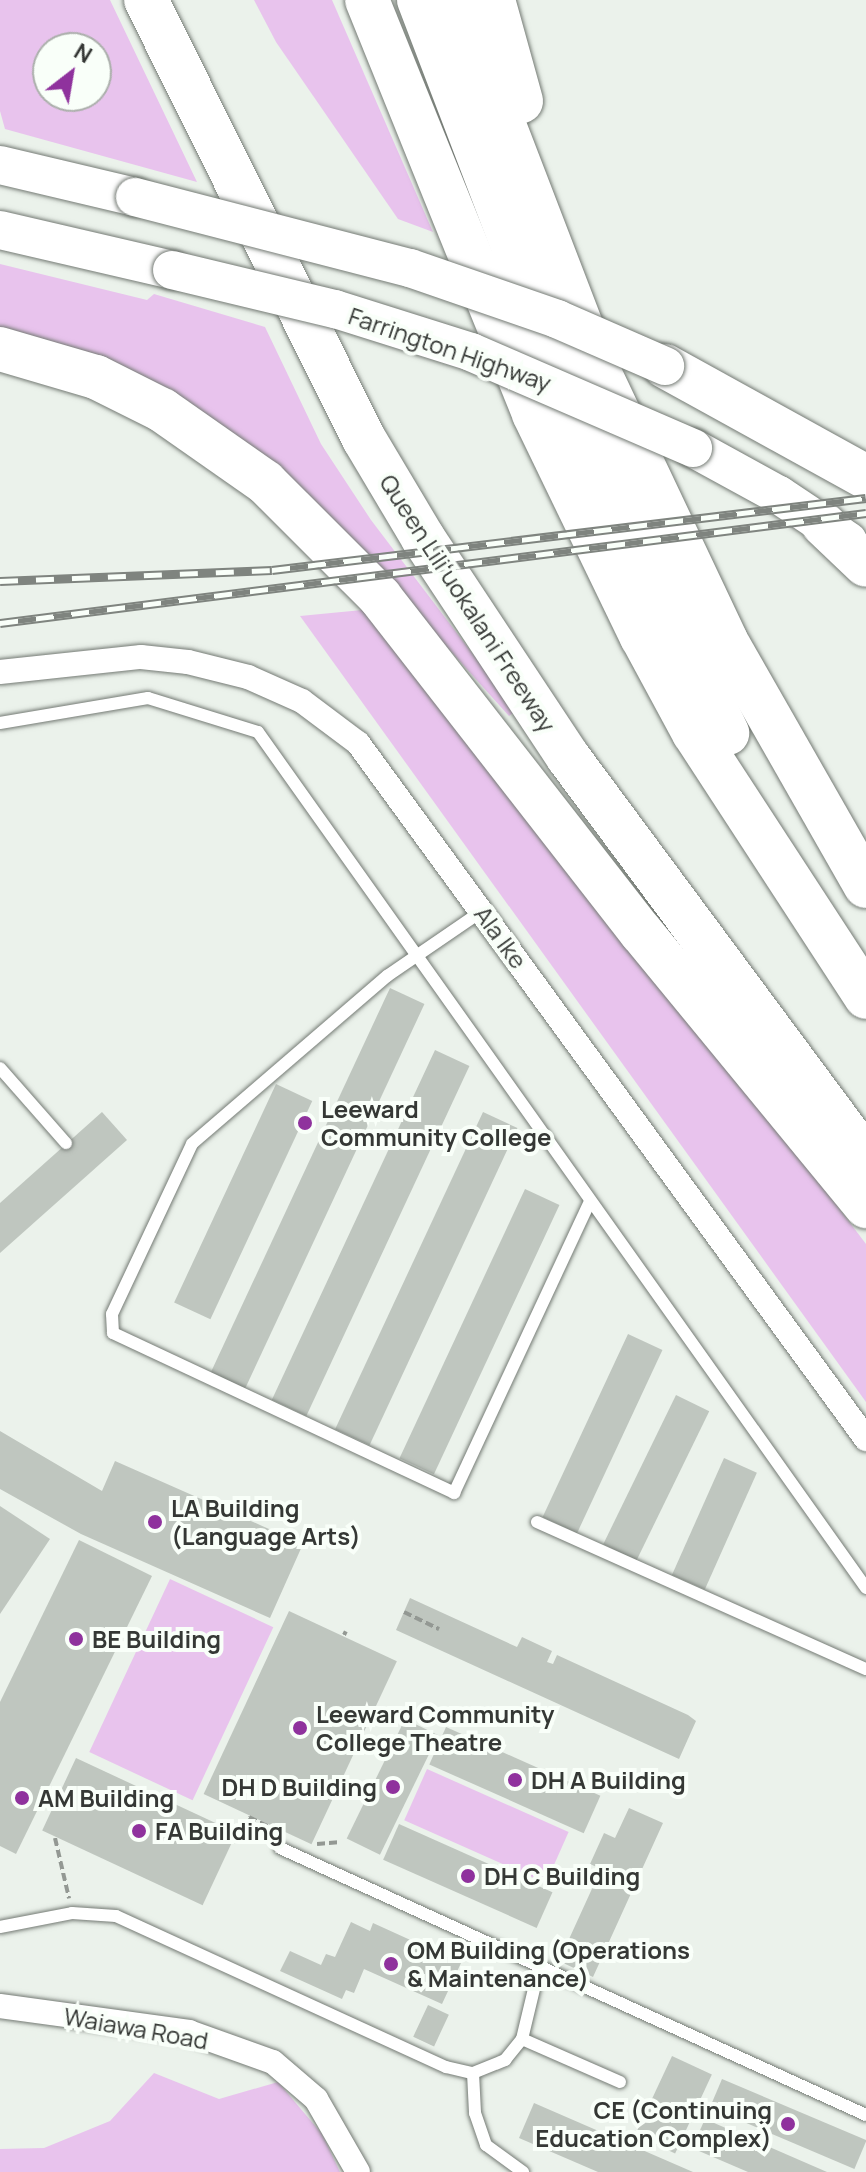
<!DOCTYPE html>
<html>
<head>
<meta charset="utf-8">
<style>
  body { margin:0 }
  #map { position:relative; width:866px; height:2172px; overflow:hidden; background:#ebf2eb; font-family:Manrope,sans-serif }
  div>[style] { position:absolute }
  .green>* { inset:0; background:#e8c3ed; transform-origin:0 0 }
  .building>* { inset:0; background:#bfc6bf; transform-origin:0 0 }
  .path>* { height:4px; margin-top:-2px; transform-origin:0; background:repeating-linear-gradient(90deg,#939893 0 8px,transparent 0 12px) }
  .roads { filter:drop-shadow(0 0 2px #747a74) drop-shadow(0 0 2px #747a74) }
  .service>* { height:12px; margin:-6px; padding:0 6px; transform-origin:6px; border-radius:6px; background:#fff }
  .minor>* { height:24px; margin:-12px; padding:0 12px; transform-origin:12px; border-radius:12px; background:#fff }
  .primary>* { height:38px; margin:-19px; padding:0 19px; transform-origin:19px; border-radius:19px; background:#fff }
  .motorway>* { height:44px; margin:-22px; padding:0 22px; transform-origin:22px; border-radius:22px; background:#fff }
  .rail>* { height:9px; margin-top:-4.5px; transform-origin:0; background:repeating-linear-gradient(90deg,#f9fff9 0 18px,#7f847f 0 36px); box-sizing:border-box; border-block:2px solid #7f847f }
  .bridges { filter:drop-shadow(0 0 2px #747a74) drop-shadow(0 0 2px #747a74) }
  .primary-bridge>* { height:38px; margin:-19px; padding:0 19px; transform-origin:19px; border-radius:19px; background:#fff }
  .dots>* { width:22px; height:22px; translate:-50% -50%; box-sizing:border-box; border:4px solid #f9fff9; border-radius:50% }
  span { translate:-50% -50%; white-space:nowrap; text-align:center; line-height:1.15; -webkit-text-stroke:8px #f9fff9; paint-order:stroke }
  .street-label { font-size:24px; color:#353835 }
  .poi-label { font-size:24px; color:#353835; font-weight:700 }
  .left { translate:0 -50%; text-align:left }
  .right { translate:-100% -50%; text-align:right }
  .north { position:absolute; left:32px; top:32px; width:80px; height:80px; box-sizing:border-box; background:#f9fff9; border:2px solid #abafab; border-radius:50%; rotate:31deg; font-size:22px; font-weight:700; line-height:32px; text-align:center; color:#353835 }
  .north::after { content:''; display:block; margin:auto; width:28px; height:36px; background:#8f329d; clip-path:polygon(50% 0,100% 100%,50% 72%,0 100%) }
</style>
</head>
<body>
<div id="map">
  <div class="green">
    <div style="clip-path:polygon(evenodd,0 0,110px 0,197px 182px,5px 129px,0 111px,0 0,48px 48px,96px 48px,96px 96px,48px 96px,48px 48px)"></div>
    <div style="clip-path:polygon(254px 0,332px 0,433px 232px,398px 219px,276px 42px)"></div>
    <div style="clip-path:polygon(0 264px,147px 300px,154px 294px,265px 327px,321px 444px,371px 520px,516px 711px,509px 716px,374px 566px,0 336px)"></div>
    <div style="clip-path:polygon(383px 608px,866px 1244px,866px 1402px,300px 616px)"></div>
    <div style="left:170px;top:1579px;width:114px;height:191px;rotate:25deg"></div>
    <div style="left:427px;top:1769px;width:155px;height:56px;rotate:24deg"></div>
    <div style="clip-path:polygon(154px 2073px,219px 2099px,278px 2082px,322px 2134px,340px 2172px,0 2172px,0 2149px,44px 2148px,110px 2121px)"></div>
  </div>
  <div class="building">
    <div style="left:390px;top:988px;width:38px;height:425px;rotate:25deg"></div>
    <div style="left:435px;top:1050px;width:38px;height:386px;rotate:25deg"></div>
    <div style="left:276px;top:1084px;width:40px;height:241px;rotate:25deg"></div>
    <div style="clip-path:polygon(102px 1112px,127px 1140px,0 1253px,0 1203px)"></div>
    <div style="left:483px;top:1112px;width:38px;height:350px;rotate:25deg"></div>
    <div style="left:525px;top:1189px;width:38px;height:297px;rotate:25deg"></div>
    <div style="left:628px;top:1334px;width:38px;height:202px;rotate:25deg"></div>
    <div style="left:676px;top:1395px;width:37px;height:166px;rotate:26deg"></div>
    <div style="clip-path:polygon(0 1431px,102px 1491px,115px 1461px,303px 1544px,270px 1618px,81px 1534px,0 1489px)"></div>
    <div style="left:724px;top:1458px;width:36px;height:128px;rotate:24deg"></div>
    <div style="clip-path:polygon(0 1506px,50px 1539px,0 1614px)"></div>
    <div style="clip-path:polygon(79px 1540px,152px 1576px,16px 1854px,0 1846px,0 1702px)"></div>
    <div style="clip-path:polygon(410px 1598px,517px 1647px,522px 1637px,552px 1651px,547px 1662px,553px 1664px,557px 1655px,688px 1715px,696px 1721px,679px 1759px,396px 1630px)"></div>
    <div style="left:289px;top:1611px;width:119px;height:202px;rotate:25deg"></div>
    <div style="left:405px;top:1719px;width:37px;height:133px;rotate:26deg"></div>
    <div style="left:446px;top:1727px;width:169px;height:41px;rotate:24deg"></div>
    <div style="left:76px;top:1758px;width:177px;height:80px;rotate:25deg"></div>
    <div style="clip-path:polygon(629px 1808px,663px 1823px,593px 1977px,559px 1961px,601px 1869px,590px 1864px,604px 1833px,615px 1838px)"></div>
    <div style="left:399px;top:1824px;width:168px;height:39px;rotate:24deg"></div>
    <div style="clip-path:polygon(351px 1922px,370px 1931px,373px 1923px,461px 1963px,442px 2004px,364px 1969px,354px 1993px,346px 1990px,342px 1999px,280px 1971px,290px 1951px,321px 1965px,326px 1954px,335px 1957px)"></div>
    <div style="left:428px;top:2005px;width:23px;height:35px;rotate:25deg"></div>
    <div style="left:672px;top:2056px;width:44px;height:87px;rotate:25deg"></div>
    <div style="left:722px;top:2079px;width:157px;height:31px;rotate:23deg"></div>
    <div style="clip-path:polygon(534px 2103px,693px 2172px,598px 2172px,519px 2138px)"></div>
    <div style="clip-path:polygon(705px 2119px,827px 2172px,748px 2172px,692px 2148px)"></div>
  </div>
  <div class="path">
    <div style="left:404px;top:1612px;width:39px;rotate:26deg"></div>
    <div style="left:344px;top:1635px;width:4px;rotate:-63deg"></div>
    <div style="left:245px;top:1828px;width:12px;rotate:-70deg"></div>
    <div style="left:249px;top:1817px;width:30px;rotate:26deg"></div>
    <div style="left:55px;top:1838px;width:62px;rotate:76.9deg"></div>
    <div style="left:317px;top:1844px;width:21px;rotate:-5deg"></div>
  </div>
  <div class="roads">
    <div class="service">
      <div style="left:0;top:723px;width:150px;rotate:-9.6deg"></div>
      <div style="left:148px;top:698px;width:115px;rotate:17.2deg"></div>
      <div style="left:258px;top:732px;width:1050px;rotate:54.61deg"></div>
      <div style="left:482px;top:911px;width:115px;rotate:145.6deg"></div>
      <div style="left:387px;top:976px;width:257px;rotate:139.3deg"></div>
      <div style="left:192px;top:1144px;width:188px;rotate:115.2deg"></div>
      <div style="left:112px;top:1314px;width:19px;rotate:87deg"></div>
      <div style="left:113px;top:1333px;width:377px;rotate:25.1deg"></div>
      <div style="left:454px;top:1493px;width:320px;rotate:-65deg"></div>
      <div style="left:0;top:1068px;width:100px;rotate:48.7deg"></div>
      <div style="left:537px;top:1522px;width:360px;rotate:24.1deg"></div>
      <div style="left:280px;top:1848px;width:644px;rotate:24.5deg"></div>
      <div style="left:0;top:1927px;width:73px;rotate:-11deg"></div>
      <div style="left:72px;top:1913px;width:44px;rotate:3.9deg"></div>
      <div style="left:116px;top:1916px;width:363px;rotate:24.6deg"></div>
      <div style="left:446px;top:2067px;width:28px;rotate:13deg"></div>
      <div style="left:473px;top:2073px;width:35px;rotate:-22deg"></div>
      <div style="left:505px;top:2060px;width:27px;rotate:-51deg"></div>
      <div style="left:522px;top:2039px;width:73px;rotate:-76.5deg"></div>
      <div style="left:522px;top:2039px;width:107px;rotate:23.7deg"></div>
      <div style="left:473px;top:2073px;width:40px;rotate:87.1deg"></div>
      <div style="left:475px;top:2113px;width:34px;rotate:71deg"></div>
      <div style="left:486px;top:2145px;width:46px;rotate:36.1deg"></div>
    </div>
    <div class="minor">
      <div style="left:0;top:672px;width:142px;rotate:-6.1deg"></div>
      <div style="left:141px;top:657px;width:47px;rotate:6.1deg"></div>
      <div style="left:188px;top:662px;width:62px;rotate:14deg"></div>
      <div style="left:248px;top:677px;width:59px;rotate:24deg"></div>
      <div style="left:302px;top:701px;width:70px;rotate:36.9deg"></div>
      <div style="left:358px;top:743px;width:862px;rotate:53.87deg"></div>
      <div style="left:0;top:2006px;width:191px;rotate:7.8deg"></div>
      <div style="left:189px;top:2032px;width:89px;rotate:19.7deg"></div>
      <div style="left:273px;top:2062px;width:57px;rotate:40.7deg"></div>
      <div style="left:316px;top:2099px;width:84px;rotate:60.1deg"></div>
    </div>
    <div class="primary">
      <div style="left:0;top:165px;width:139px;rotate:13.3deg"></div>
      <div style="left:0;top:230px;width:177px;rotate:13.1deg"></div>
      <div style="left:693px;top:448px;width:98px;rotate:28.7deg"></div>
      <div style="left:779px;top:495px;width:83px;rotate:33.7deg"></div>
    </div>
    <div class="motorway">
      <div style="left:146px;top:0;width:490px;rotate:63.6deg"></div>
      <div style="left:364px;top:439px;width:115px;rotate:59.2deg"></div>
      <div style="left:423px;top:538px;width:263px;rotate:56.5deg"></div>
      <div style="left:568px;top:757px;width:500px;rotate:53.45deg"></div>
      <div style="left:367px;top:0;width:446px;rotate:68deg"></div>
      <div style="left:534px;top:414px;width:248px;rotate:64.2deg"></div>
      <div style="left:642px;top:637px;width:109px;rotate:61.6deg"></div>
      <div style="left:694px;top:733px;width:315px;rotate:56.9deg"></div>
      <div style="left:419px;top:0;width:470px;rotate:69.1deg"></div>
      <div style="left:587px;top:439px;width:326px;rotate:64.5deg"></div>
      <div style="left:456px;top:0;width:399px;rotate:69deg"></div>
      <div style="left:599px;top:372px;width:297px;rotate:64.7deg"></div>
      <div style="left:726px;top:641px;width:282px;rotate:60.3deg"></div>
      <div style="left:493px;top:0;width:105px;rotate:74.5deg"></div>
      <div style="left:0;top:349px;width:100px;rotate:16.3deg"></div>
      <div style="left:96px;top:377px;width:74px;rotate:26.6deg"></div>
      <div style="left:162px;top:410px;width:126px;rotate:35deg"></div>
      <div style="left:265px;top:482px;width:163px;rotate:45deg"></div>
      <div style="left:380px;top:597px;width:425px;rotate:52.1deg"></div>
      <div style="left:641px;top:932px;width:355px;rotate:50.6deg"></div>
      <div style="left:665px;top:366px;width:230px;rotate:28.9deg"></div>
      <div style="left:823px;top:524px;width:59px;rotate:43.6deg"></div>
    </div>
  </div>
  <div class="rail">
    <div style="left:0;top:581px;width:272px;rotate:-2.3deg"></div>
    <div style="left:272px;top:570px;width:598px;rotate:-6.91deg"></div>
    <div style="left:0;top:623px;width:873px;rotate:-7.24deg"></div>
  </div>
  <div class="bridges">
    <div class="primary-bridge">
      <div style="left:135px;top:197px;width:284px;rotate:14.5deg"></div>
      <div style="left:410px;top:268px;width:156px;rotate:19.1deg"></div>
      <div style="left:557px;top:319px;width:118px;rotate:23.5deg"></div>
      <div style="left:172px;top:270px;width:168px;rotate:13.5deg"></div>
      <div style="left:335px;top:309px;width:143px;rotate:17.5deg"></div>
      <div style="left:471px;top:352px;width:242px;rotate:23.4deg"></div>
    </div>
  </div>
  <div class="dots">
    <div style="left:305px;top:1123px;background:#8f329d"></div>
    <div style="left:155px;top:1522px;background:#8f329d"></div>
    <div style="left:76px;top:1639px;background:#8f329d"></div>
    <div style="left:300px;top:1728px;background:#8f329d"></div>
    <div style="left:515px;top:1780px;background:#8f329d"></div>
    <div style="left:393px;top:1787px;background:#8f329d"></div>
    <div style="left:22px;top:1798px;background:#8f329d"></div>
    <div style="left:139px;top:1831px;background:#8f329d"></div>
    <div style="left:468px;top:1876px;background:#8f329d"></div>
    <div style="left:391px;top:1964px;background:#8f329d"></div>
    <div style="left:788px;top:2124px;background:#8f329d"></div>
  </div>
  <div class="street-label">
    <span style="left:450px;top:349px;rotate:19deg">Farrington Highway</span>
    <span style="left:468px;top:603px;rotate:57deg">Queen Liliʻuokalani Freeway</span>
    <span style="left:501px;top:937px;rotate:54deg">Ala Ike</span>
    <span style="left:136px;top:2028px;rotate:10deg">Waiawa Road</span>
  </div>
  <div class="poi-label">
    <span class="left" style="left:321px;top:1123px">Leeward<br>Community College</span>
    <span class="left" style="left:171px;top:1522px">LA Building<br>(Language Arts)</span>
    <span class="left" style="left:92px;top:1639px">BE Building</span>
    <span class="left" style="left:316px;top:1728px">Leeward Community<br>College Theatre</span>
    <span class="left" style="left:531px;top:1780px">DH A Building</span>
    <span class="right" style="left:377px;top:1787px">DH D Building</span>
    <span class="left" style="left:38px;top:1798px">AM Building</span>
    <span class="left" style="left:155px;top:1831px">FA Building</span>
    <span class="left" style="left:484px;top:1876px">DH C Building</span>
    <span class="left" style="left:407px;top:1964px">OM Building (Operations<br>&amp; Maintenance)</span>
    <span class="right" style="left:772px;top:2124px">CE (Continuing<br>Education Complex)</span>
  </div>
  <div class="north">N</div>
</div>
</body>
</html>
